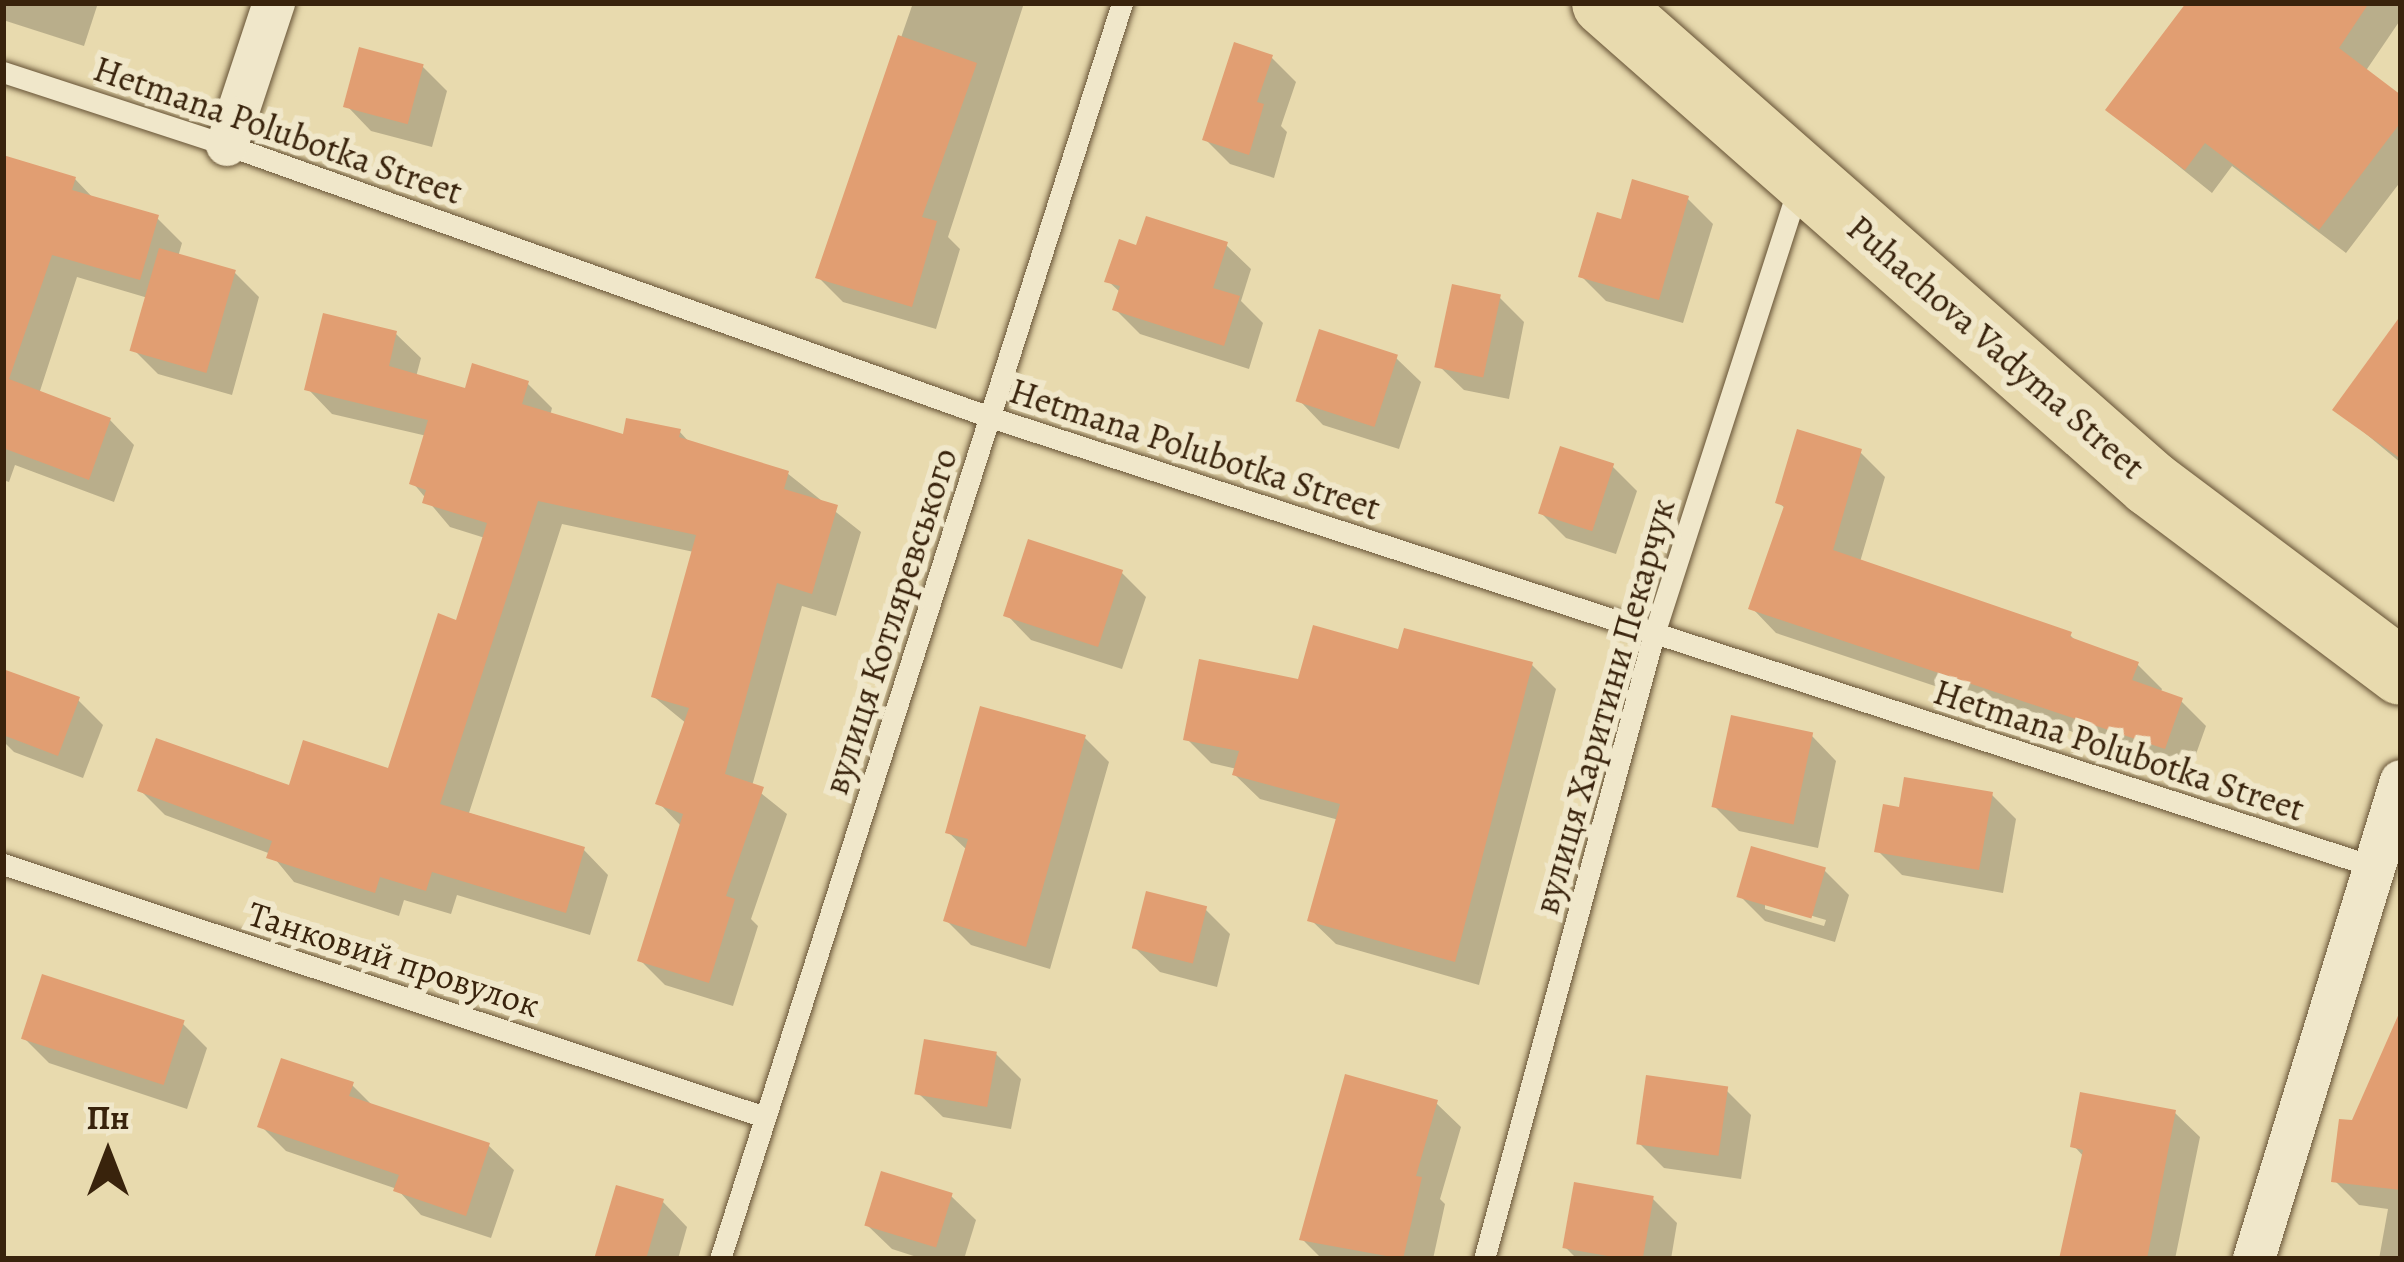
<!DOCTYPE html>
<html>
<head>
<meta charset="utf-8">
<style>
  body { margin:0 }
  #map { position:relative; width:2404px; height:1262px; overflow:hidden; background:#e8daae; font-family:Alegreya,serif }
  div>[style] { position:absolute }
  .shadow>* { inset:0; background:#0003 }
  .building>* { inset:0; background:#e19e72; transform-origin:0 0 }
  .roads { filter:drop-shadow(0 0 3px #655134) drop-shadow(0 0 3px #655134) }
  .lane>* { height:21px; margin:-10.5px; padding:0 10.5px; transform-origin:10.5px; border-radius:10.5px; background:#f0e7ca }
  .street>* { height:42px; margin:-21px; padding:0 21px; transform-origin:21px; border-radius:21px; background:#f0e7ca }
  .primary>* { height:66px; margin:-33px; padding:0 33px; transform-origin:33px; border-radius:33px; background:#e8daae }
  span { translate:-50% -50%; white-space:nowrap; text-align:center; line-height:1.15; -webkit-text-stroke:12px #f0e7ca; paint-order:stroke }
  .street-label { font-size:36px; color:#39230c }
  .frame { position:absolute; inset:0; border:6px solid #39230c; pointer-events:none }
  .north { position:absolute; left:48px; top:1094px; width:120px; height:120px; -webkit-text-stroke:9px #f0e7ca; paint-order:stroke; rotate:0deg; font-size:33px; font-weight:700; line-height:48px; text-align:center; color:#39230c }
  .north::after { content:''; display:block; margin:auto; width:42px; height:54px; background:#39230c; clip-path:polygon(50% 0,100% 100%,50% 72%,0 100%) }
</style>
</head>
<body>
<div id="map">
  <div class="shadow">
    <div style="clip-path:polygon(3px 3px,98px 3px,84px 46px,3px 20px)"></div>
    <div style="clip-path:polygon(913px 3px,1024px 3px,948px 237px,960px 249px,936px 329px,843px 302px,818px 277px)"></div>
    <div style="clip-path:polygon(2190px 3px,2401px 3px,2401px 19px,2365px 72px,2401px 99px,2401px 181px,2346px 253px,2232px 166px,2212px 193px,2109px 110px)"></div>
    <div style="clip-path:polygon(1271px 57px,1296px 82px,1281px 126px,1287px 132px,1274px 178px,1230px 164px,1205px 139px)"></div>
    <div style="clip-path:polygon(422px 66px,447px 91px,432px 147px,371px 131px,347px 106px)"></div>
    <div style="clip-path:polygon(3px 158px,75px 179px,95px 200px,157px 218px,182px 243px,178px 257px,235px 273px,259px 297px,232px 395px,158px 374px,134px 350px,148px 298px,77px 277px,39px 394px,110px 420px,134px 445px,114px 502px,15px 465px,9px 482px,3px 480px)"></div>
    <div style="clip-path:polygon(1688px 199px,1713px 224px,1683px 323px,1606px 301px,1581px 276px,1623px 223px)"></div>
    <div style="clip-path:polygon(1226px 245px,1251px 269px,1241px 301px,1263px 323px,1249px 369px,1140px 334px,1115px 309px,1121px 293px,1108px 281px,1138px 249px)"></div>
    <div style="clip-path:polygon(1499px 297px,1524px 322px,1509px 399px,1464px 390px,1439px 366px)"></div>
    <div style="clip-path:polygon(2401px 320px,2401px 463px,2336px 409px)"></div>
    <div style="clip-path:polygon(396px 334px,421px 358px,416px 377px,467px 392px,528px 384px,552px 408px,550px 416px,625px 438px,679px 431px,691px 444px,787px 473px,861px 532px,836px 616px,802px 606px,752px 786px,787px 814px,751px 919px,758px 926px,733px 1006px,665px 985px,640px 960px,682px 827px,659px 803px,687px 724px,654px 697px,694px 552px,562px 524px,469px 813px,584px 850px,608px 875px,590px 935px,457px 895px,451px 914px,404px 900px,399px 916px,294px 882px,271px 854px,165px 815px,140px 790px,291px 789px,390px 771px,458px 623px,485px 538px,450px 527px,413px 483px,427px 436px,332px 414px,308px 389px)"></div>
    <div style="clip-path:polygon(1396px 358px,1421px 382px,1399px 449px,1323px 425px,1299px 400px)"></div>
    <div style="clip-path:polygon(1860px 452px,1885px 477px,1860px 562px,2070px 635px,2079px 644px,2137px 664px,2162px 689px,2160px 694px,2181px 701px,2206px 726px,2190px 771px,1776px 633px,1752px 608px,1786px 509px,1778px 502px)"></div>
    <div style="clip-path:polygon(1612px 466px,1637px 491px,1616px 554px,1566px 538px,1541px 513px)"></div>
    <div style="clip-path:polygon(1121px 572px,1146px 597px,1122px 669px,1031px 640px,1007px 615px)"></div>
    <div style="clip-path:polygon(1400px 652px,1531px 664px,1556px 689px,1479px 985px,1336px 944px,1311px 920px,1339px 820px,1260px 799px,1235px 775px,1237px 769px,1211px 763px,1187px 739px,1300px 682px)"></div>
    <div style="clip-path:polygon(3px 692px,78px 700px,103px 725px,83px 778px,14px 752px,3px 741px)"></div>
    <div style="clip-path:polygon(1812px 736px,1836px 761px,1818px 848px,1739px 831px,1714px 806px)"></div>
    <div style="clip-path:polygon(1085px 738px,1109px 762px,1050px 969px,971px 945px,946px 920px,968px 851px,948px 832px)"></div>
    <div style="clip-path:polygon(1991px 794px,2016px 819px,2003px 893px,1902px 875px,1878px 851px,1901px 810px)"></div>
    <div style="clip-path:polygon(evenodd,1824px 870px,1849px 895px,1835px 942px,1765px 921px,1740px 896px,1824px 870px,1765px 902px,1826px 920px,1824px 926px,1765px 909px,1765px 902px)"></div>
    <div style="clip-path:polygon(1205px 909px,1230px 934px,1217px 987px,1160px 972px,1135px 948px)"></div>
    <div style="clip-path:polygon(2401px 1017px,2401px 1259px,2379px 1259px,2388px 1209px,2359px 1205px,2334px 1180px)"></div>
    <div style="clip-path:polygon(183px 1024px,207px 1048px,187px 1109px,49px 1063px,24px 1038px)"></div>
    <div style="clip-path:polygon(996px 1054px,1021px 1079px,1011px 1129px,943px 1117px,918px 1093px)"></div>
    <div style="clip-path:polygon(352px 1085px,375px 1108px,489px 1146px,514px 1170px,491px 1238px,421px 1215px,397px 1189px,286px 1151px,261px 1126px)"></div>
    <div style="clip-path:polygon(1726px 1090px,1751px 1115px,1741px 1179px,1664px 1168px,1639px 1143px)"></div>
    <div style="clip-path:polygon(1436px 1103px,1461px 1127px,1440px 1199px,1445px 1204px,1433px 1259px,1322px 1259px,1302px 1239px)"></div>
    <div style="clip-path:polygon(2175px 1113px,2200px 1137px,2175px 1259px,2062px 1259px,2084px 1157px,2074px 1146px)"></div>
    <div style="clip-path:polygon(951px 1196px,976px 1220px,964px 1259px,923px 1259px,892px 1249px,867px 1225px)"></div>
    <div style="clip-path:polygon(1653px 1199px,1677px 1223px,1671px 1259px,1577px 1259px,1565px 1247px)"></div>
    <div style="clip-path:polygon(663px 1202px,687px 1227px,678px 1259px,597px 1259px)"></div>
  </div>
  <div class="building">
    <div style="clip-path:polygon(2186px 3px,2369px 3px,2339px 48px,2401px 95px,2401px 122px,2319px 230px,2205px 143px,2185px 170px,2105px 110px)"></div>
    <div style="clip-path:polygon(898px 35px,977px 63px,922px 217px,937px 221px,912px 307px,815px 278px)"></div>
    <div style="clip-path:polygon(1234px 42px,1273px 55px,1257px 102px,1264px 104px,1249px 155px,1202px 140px)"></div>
    <div style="left:359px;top:47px;width:67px;height:62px;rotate:15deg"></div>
    <div style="clip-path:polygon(3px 155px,76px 177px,72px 190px,159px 215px,140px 280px,52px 255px,9px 379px,111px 418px,89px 480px,3px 448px)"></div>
    <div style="clip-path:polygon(1632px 179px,1689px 196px,1659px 300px,1578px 277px,1597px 212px,1621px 219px)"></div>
    <div style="clip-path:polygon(1146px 216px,1228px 242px,1213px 288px,1240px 296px,1224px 346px,1112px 310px,1120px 286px,1104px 282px,1119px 239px,1136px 245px)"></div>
    <div style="left:159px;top:248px;width:80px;height:107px;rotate:16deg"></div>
    <div style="left:1452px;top:284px;width:50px;height:85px;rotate:12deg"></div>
    <div style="clip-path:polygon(323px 313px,397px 331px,389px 366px,465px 388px,472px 363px,529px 381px,522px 404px,623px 434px,626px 418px,681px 429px,679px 437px,789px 471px,784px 489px,838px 505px,812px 594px,777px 583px,725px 774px,764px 787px,726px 896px,735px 899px,709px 983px,637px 961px,683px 814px,655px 804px,689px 708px,651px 697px,696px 535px,538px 501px,440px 804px,585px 847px,566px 913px,432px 872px,426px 891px,380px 877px,375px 893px,266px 858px,272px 841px,137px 791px,156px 738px,289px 785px,303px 740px,388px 768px,438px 613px,456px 620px,487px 523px,422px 503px,426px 490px,409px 484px,428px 420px,304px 390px)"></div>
    <div style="clip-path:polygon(2401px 315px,2401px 459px,2332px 410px)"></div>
    <div style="left:1319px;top:329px;width:83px;height:76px;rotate:18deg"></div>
    <div style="clip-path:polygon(1797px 429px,1862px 449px,1833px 550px,2072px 632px,2070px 637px,2139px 662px,2132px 680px,2183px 698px,2165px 749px,1748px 609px,1784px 506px,1775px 503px)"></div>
    <div style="left:1560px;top:446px;width:57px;height:71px;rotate:18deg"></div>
    <div style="left:1028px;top:539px;width:100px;height:81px;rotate:18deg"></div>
    <div style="clip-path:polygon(1313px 625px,1398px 649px,1404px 628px,1533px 662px,1455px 962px,1307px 921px,1340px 804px,1232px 775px,1239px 751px,1183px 740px,1199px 659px,1298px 679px)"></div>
    <div style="clip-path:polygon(3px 669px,80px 697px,58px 756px,3px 735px)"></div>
    <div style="clip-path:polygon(980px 706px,1086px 735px,1026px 947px,943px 921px,968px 839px,945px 833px)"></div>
    <div style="left:1731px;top:715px;width:84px;height:94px;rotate:12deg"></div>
    <div style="clip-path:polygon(1904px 777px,1993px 792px,1979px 870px,1874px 852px,1883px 804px,1899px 807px)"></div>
    <div style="left:1751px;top:846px;width:78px;height:53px;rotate:16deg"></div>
    <div style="left:1146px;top:891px;width:63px;height:59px;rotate:14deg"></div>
    <div style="left:42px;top:974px;width:150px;height:68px;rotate:18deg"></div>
    <div style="clip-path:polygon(2401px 1009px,2401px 1190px,2331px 1182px,2339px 1119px,2352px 1120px)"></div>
    <div style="left:924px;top:1039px;width:74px;height:56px;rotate:10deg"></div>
    <div style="clip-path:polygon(281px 1058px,354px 1082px,349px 1096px,490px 1143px,466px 1216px,393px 1191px,399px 1175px,257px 1127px)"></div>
    <div style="clip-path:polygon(1345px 1074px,1438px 1100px,1416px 1176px,1422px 1177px,1403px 1259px,1299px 1240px)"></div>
    <div style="left:1646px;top:1075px;width:83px;height:70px;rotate:8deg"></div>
    <div style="clip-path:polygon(2080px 1092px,2176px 1110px,2147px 1259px,2059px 1259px,2083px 1150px,2070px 1147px)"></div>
    <div style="left:881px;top:1171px;width:75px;height:57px;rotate:17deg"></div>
    <div style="left:1574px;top:1182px;width:81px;height:67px;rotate:10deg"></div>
    <div style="clip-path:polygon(616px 1185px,664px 1199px,646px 1259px,594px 1259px)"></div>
  </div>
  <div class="roads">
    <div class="lane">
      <div style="left:3px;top:72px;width:236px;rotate:18.1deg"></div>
      <div style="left:227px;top:145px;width:810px;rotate:19.62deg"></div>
      <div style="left:990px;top:417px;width:1456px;rotate:18deg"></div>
      <div style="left:3px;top:864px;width:803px;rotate:18.37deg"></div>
      <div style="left:720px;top:1259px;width:1319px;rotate:-72.25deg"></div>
      <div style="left:1484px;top:1259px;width:648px;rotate:-74.78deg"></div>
      <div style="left:1654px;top:634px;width:474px;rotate:-72.1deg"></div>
    </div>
    <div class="street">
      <div style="left:227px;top:145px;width:150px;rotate:-71.7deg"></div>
      <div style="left:2254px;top:1259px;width:500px;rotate:-72.91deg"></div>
    </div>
    <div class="primary">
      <div style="left:1605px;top:3px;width:728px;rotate:41.38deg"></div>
      <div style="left:2151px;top:484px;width:313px;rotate:36.9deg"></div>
    </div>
  </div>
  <div class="street-label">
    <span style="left:278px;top:130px;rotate:19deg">Hetmana Polubotka Street</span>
    <span style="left:1996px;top:347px;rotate:41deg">Puhachova Vadyma Street</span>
    <span style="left:1195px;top:449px;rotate:18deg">Hetmana Polubotka Street</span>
    <span style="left:890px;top:621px;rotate:-72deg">вулиця Котляревського</span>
    <span style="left:1604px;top:706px;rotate:-74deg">вулиця Харитини Пекарчук</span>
    <span style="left:2119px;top:750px;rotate:18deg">Hetmana Polubotka Street</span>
    <span style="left:394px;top:959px;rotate:18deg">Танковий провулок</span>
  </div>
  <div class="frame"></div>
  <div class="north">Пн</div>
</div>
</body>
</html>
